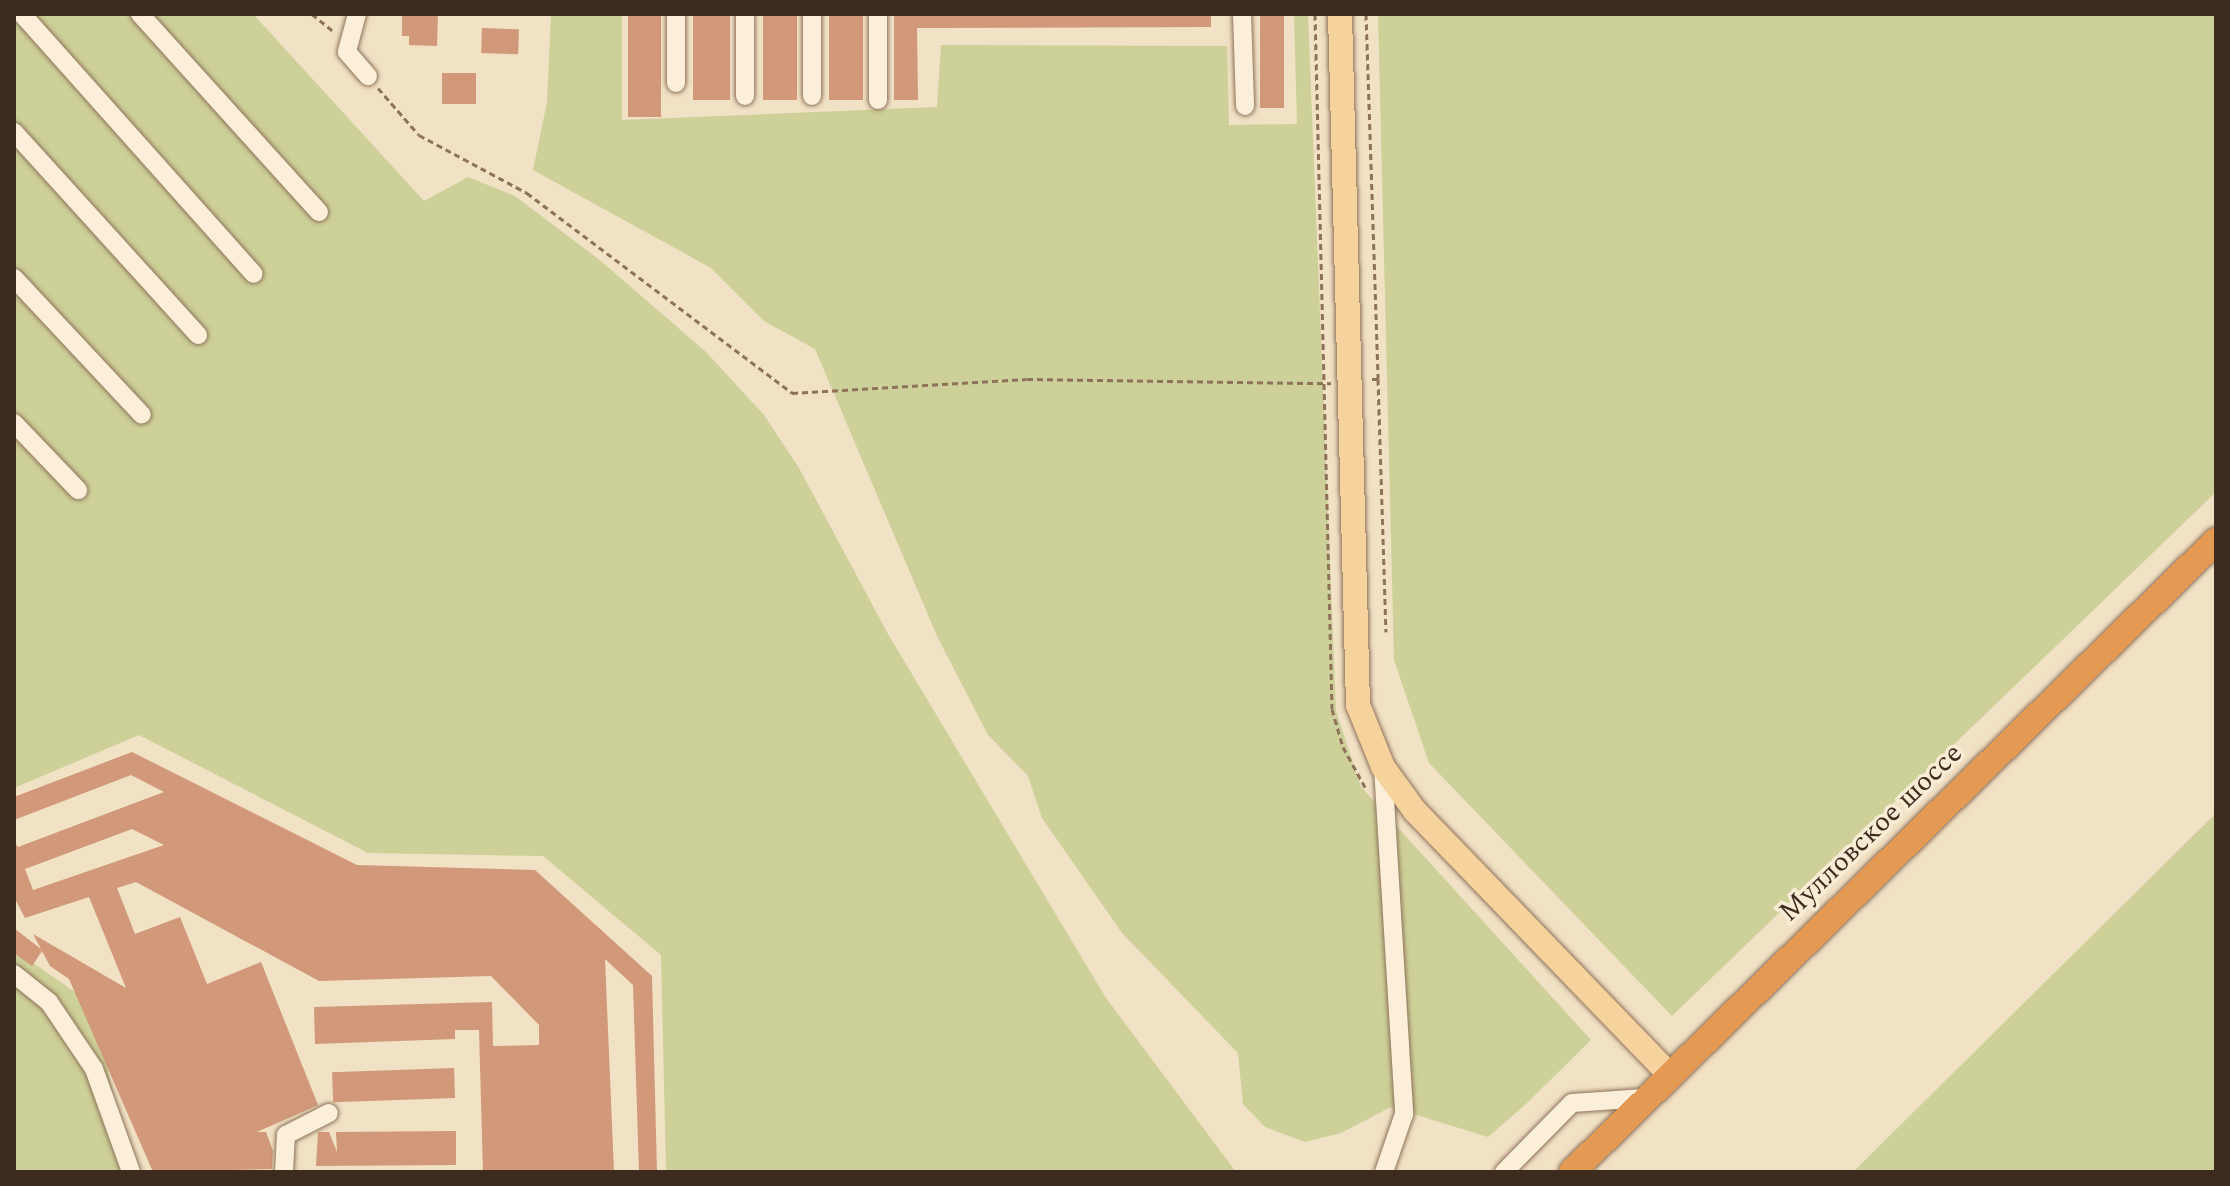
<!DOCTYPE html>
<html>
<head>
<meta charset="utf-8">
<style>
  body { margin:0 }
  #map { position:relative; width:2230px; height:1186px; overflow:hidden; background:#f1e1c5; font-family:Spectral,serif }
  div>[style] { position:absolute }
  .green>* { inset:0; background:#cdd098 }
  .building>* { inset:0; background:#d19879; transform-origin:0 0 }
  .path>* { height:3px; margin-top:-1.5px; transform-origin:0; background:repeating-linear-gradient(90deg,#8e725a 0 6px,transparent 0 10px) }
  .roads { filter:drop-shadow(0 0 2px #8e725a) drop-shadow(0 0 2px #8e725a) }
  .minor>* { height:18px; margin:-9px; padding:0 9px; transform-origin:9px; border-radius:9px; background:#fbefd9 }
  .major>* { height:24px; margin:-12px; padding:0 12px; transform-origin:12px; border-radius:12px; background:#f6d39c }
  .highway>* { height:26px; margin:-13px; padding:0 13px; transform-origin:13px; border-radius:13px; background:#e49a52 }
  span { translate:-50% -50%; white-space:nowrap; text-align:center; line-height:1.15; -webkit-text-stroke:7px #f8ecd5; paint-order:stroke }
  .street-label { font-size:28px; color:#3d2b1e }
  .frame { position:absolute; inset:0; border:16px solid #3d2b1e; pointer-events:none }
</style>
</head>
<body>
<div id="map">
  <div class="green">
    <div style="clip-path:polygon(14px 14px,253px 14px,424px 201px,468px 177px,515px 196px,601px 261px,706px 352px,764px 415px,799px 468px,888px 634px,1106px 998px,1236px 1172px,666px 1172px,661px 955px,543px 856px,368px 853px,139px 735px,14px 788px)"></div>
    <div style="clip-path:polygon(551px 14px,622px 14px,622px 120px,937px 107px,941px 45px,1227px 46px,1229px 125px,1297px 124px,1294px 14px,1308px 14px,1336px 711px,1361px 787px,1591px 1040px,1526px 1104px,1488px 1137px,1391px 1107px,1341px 1133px,1305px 1142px,1265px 1127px,1243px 1104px,1238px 1053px,1122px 933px,1042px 818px,1028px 776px,988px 735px,937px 636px,815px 349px,764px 321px,711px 268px,533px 170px,547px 102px)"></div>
    <div style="clip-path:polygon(1378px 14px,2216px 14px,2216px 492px,1672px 1016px,1429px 763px,1394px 660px)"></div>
    <div style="clip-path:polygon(2216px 813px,2216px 1172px,1853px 1172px)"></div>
    <div style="clip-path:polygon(14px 950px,78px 994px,103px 1044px,128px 1172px,14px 1172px)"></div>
  </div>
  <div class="building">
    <div style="clip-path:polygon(402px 14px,438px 14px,437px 46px,409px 45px,409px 36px,402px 36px)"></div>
    <div style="left:628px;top:14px;width:33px;height:103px"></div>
    <div style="left:693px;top:14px;width:37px;height:86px"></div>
    <div style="left:763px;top:14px;width:34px;height:86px"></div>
    <div style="left:829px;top:14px;width:34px;height:86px"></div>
    <div style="clip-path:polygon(894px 14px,1211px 14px,1211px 27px,917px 28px,918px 100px,894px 100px)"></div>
    <div style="left:1260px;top:14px;width:24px;height:94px"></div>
    <div style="left:482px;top:28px;width:37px;height:25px;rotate:2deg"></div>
    <div style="left:442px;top:73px;width:34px;height:31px"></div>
    <div style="clip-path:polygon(evenodd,132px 752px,357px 865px,535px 870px,652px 976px,657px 1172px,639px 1172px,633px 985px,605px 959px,614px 1172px,483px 1172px,479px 1030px,455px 1030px,455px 1039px,315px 1044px,314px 1007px,492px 1002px,493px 1046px,539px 1045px,539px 1025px,491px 976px,319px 981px,136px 882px,117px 888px,135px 934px,180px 917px,207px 984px,261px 962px,318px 1105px,257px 1132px,266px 1132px,273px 1151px,272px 1169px,153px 1172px,69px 979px,50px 966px,42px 951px,32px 966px,14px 953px,14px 928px,41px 949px,33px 934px,126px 988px,89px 897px,25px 918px,14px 897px,14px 842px,18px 847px,164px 792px,131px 775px,14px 820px,14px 797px,132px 752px,132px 829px,164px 845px,33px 890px,25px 869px,132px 829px)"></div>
    <div style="left:454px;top:1068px;width:30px;height:122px;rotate:88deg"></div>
    <div style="clip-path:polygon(456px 1131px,456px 1165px,316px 1166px,318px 1132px,329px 1132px,337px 1152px,336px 1132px)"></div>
  </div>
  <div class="path">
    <div style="left:312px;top:14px;width:28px;rotate:39deg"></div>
    <div style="left:1315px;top:14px;width:695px;rotate:88.6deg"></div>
    <div style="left:1332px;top:709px;width:40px;rotate:74deg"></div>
    <div style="left:1343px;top:747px;width:46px;rotate:61.2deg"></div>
    <div style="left:1366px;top:14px;width:365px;rotate:88.1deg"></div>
    <div style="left:1378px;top:379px;width:8px;rotate:180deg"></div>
    <div style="left:378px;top:88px;width:62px;rotate:48.9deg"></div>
    <div style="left:419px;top:135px;width:123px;rotate:28.2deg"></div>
    <div style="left:527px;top:193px;width:332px;rotate:37deg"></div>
    <div style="left:792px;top:393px;width:235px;rotate:-3.4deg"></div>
    <div style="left:1027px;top:379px;width:304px;rotate:0.8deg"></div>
    <div style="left:1378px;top:379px;width:253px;rotate:88.2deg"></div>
  </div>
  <div class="roads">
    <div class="minor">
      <div style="left:22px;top:14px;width:348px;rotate:48.3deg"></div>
      <div style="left:140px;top:14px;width:267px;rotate:47.9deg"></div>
      <div style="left:357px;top:14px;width:39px;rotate:105deg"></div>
      <div style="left:347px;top:52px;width:32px;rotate:49deg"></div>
      <div style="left:676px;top:14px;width:69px;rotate:90deg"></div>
      <div style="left:745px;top:14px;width:82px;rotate:90deg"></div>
      <div style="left:812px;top:14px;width:82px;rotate:90deg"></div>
      <div style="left:878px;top:14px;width:86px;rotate:90deg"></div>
      <div style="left:1242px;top:14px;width:92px;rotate:88.1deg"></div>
      <div style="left:14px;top:132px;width:274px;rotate:47.8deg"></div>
      <div style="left:14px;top:278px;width:187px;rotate:46.9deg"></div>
      <div style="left:14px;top:423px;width:93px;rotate:46.3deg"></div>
      <div style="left:1383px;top:767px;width:348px;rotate:86.5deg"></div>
      <div style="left:1404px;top:1114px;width:61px;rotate:109deg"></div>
      <div style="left:14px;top:974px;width:45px;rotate:38.7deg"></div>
      <div style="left:49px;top:1002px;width:81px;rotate:56.1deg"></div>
      <div style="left:94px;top:1069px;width:109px;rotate:70.2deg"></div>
      <div style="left:284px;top:1172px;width:37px;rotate:-87deg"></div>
      <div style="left:286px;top:1135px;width:48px;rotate:-27.1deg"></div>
      <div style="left:1504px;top:1172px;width:97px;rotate:-45.4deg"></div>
      <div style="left:1572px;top:1103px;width:73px;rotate:-3.9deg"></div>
    </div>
    <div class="major">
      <div style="left:1340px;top:14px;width:691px;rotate:88.51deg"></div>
      <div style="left:1358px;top:705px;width:67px;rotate:68deg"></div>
      <div style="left:1383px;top:767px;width:54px;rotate:54deg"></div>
      <div style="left:1415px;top:811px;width:366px;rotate:46deg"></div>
    </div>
    <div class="highway">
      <div style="left:1572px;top:1172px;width:902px;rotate:-44.42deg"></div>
    </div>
  </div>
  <div class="street-label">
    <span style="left:1871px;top:833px;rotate:-44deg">Мулловское шоссе</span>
  </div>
  <div class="frame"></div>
</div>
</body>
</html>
